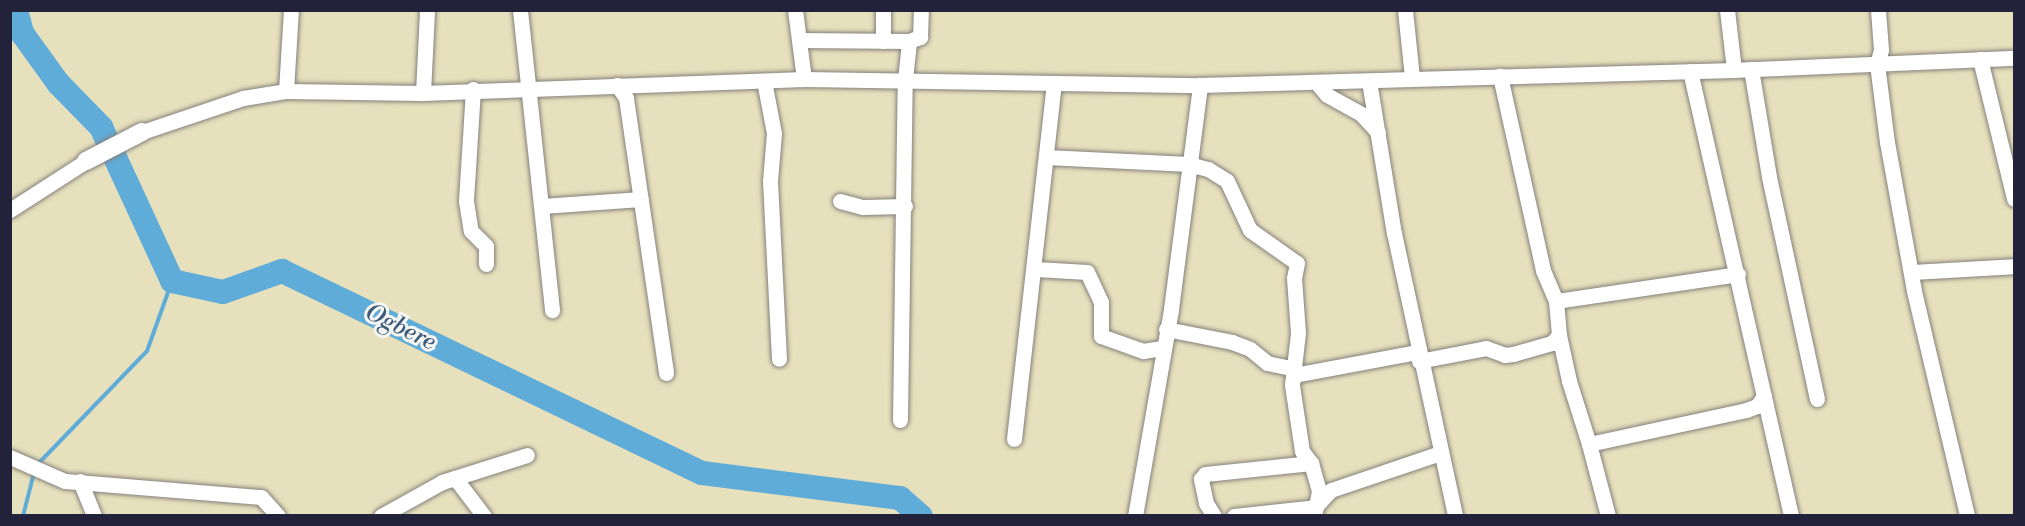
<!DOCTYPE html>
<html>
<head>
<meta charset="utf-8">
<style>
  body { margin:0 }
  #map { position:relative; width:2025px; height:526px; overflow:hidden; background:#e7e0bd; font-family:"Libre Bodoni",serif }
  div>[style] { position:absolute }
  .stream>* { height:4px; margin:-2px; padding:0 2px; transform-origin:2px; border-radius:2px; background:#60acd9 }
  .river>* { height:24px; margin:-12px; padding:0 12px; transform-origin:12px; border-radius:12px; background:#60acd9 }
  .roads { filter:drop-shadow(0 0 2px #84817c) drop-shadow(0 0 2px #84817c) }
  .minor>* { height:15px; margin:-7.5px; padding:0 7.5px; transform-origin:7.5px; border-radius:7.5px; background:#fff }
  .tertiary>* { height:18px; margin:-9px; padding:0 9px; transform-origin:9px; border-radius:9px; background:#fff }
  span { translate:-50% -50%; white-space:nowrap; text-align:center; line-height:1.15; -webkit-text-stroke:6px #f6f6f2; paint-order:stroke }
  .water-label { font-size:24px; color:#3b597a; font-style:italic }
  .frame { position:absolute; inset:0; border:12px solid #22223b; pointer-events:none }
</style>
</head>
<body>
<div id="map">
  <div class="stream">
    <div style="left:36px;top:466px;width:160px;rotate:-46deg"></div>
    <div style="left:147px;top:351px;width:74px;rotate:-70.3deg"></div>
    <div style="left:23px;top:516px;width:44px;rotate:-75.7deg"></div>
  </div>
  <div class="river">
    <div style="left:16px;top:10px;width:24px;rotate:75deg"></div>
    <div style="left:22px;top:33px;width:62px;rotate:54.2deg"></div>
    <div style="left:58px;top:83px;width:62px;rotate:45.7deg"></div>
    <div style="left:101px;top:127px;width:170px;rotate:65.2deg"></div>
    <div style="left:172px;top:281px;width:52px;rotate:12.2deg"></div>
    <div style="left:223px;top:292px;width:63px;rotate:-19.6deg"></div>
    <div style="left:282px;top:271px;width:466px;rotate:25.7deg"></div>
    <div style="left:702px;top:473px;width:200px;rotate:7.2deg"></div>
    <div style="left:900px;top:498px;width:28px;rotate:41deg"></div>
  </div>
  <div class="roads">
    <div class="minor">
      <div style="left:520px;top:10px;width:302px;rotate:83.9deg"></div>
      <div style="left:1405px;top:10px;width:68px;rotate:84.1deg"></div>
      <div style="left:1727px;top:10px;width:60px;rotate:83.3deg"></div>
      <div style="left:1878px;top:10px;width:40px;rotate:85.7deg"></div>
      <div style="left:1881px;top:50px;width:15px;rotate:106deg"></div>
      <div style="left:1877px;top:64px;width:79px;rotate:82.7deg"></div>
      <div style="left:1887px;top:142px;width:151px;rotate:79.7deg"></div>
      <div style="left:1914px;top:291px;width:231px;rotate:76.7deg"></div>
      <div style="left:799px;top:40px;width:110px;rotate:0.5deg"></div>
      <div style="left:883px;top:41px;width:31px;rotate:-90deg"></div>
      <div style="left:1980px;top:59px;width:144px;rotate:76.3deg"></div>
      <div style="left:1751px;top:69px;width:109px;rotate:80.5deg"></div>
      <div style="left:1769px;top:177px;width:227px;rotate:77.8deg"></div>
      <div style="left:1690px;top:71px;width:456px;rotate:77.2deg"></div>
      <div style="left:804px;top:79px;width:396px;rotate:0.9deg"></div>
      <div style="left:1200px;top:85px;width:534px;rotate:-1.61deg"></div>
      <div style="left:1734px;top:70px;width:280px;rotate:-2.5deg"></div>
      <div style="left:764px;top:81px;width:53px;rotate:79.1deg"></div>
      <div style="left:774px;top:133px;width:48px;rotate:94.8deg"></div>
      <div style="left:770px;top:181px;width:178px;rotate:87.1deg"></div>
      <div style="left:1369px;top:81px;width:154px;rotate:80.7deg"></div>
      <div style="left:1394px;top:233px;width:289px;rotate:77.8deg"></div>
      <div style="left:1316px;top:82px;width:17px;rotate:50deg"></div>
      <div style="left:1327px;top:95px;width:39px;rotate:29deg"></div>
      <div style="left:1361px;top:114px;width:25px;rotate:47deg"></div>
      <div style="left:617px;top:85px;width:16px;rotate:55deg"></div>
      <div style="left:626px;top:98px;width:278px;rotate:81.7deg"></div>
      <div style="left:473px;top:89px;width:112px;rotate:93.6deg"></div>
      <div style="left:466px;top:201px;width:30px;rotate:81deg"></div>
      <div style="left:471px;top:231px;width:21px;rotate:45deg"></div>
      <div style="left:486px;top:246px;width:18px;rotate:90deg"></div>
      <div style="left:286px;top:91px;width:81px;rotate:-86.5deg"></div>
      <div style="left:423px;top:93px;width:83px;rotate:-87.2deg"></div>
      <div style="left:142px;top:132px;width:107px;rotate:-18.6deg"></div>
      <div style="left:243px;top:98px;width:44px;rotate:-9.2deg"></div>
      <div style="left:286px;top:91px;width:137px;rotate:0.8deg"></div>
      <div style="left:423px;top:93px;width:381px;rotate:-2.1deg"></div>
      <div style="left:804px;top:79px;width:70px;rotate:-97.4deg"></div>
      <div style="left:1046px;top:157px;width:143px;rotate:2.8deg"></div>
      <div style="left:1189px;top:164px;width:20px;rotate:15deg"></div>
      <div style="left:1208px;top:169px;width:22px;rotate:32deg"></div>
      <div style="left:1227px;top:181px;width:54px;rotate:64.9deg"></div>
      <div style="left:1250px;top:230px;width:57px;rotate:35.1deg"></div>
      <div style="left:1297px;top:263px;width:15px;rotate:101deg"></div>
      <div style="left:1294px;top:278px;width:55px;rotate:85.8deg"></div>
      <div style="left:1298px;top:333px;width:52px;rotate:96.6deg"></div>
      <div style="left:1292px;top:385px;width:67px;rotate:81.4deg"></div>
      <div style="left:1302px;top:451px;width:15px;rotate:53deg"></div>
      <div style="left:1311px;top:463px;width:29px;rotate:74deg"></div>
      <div style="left:1319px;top:491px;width:25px;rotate:101deg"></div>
      <div style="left:840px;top:201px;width:24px;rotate:15deg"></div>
      <div style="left:863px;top:207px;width:42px;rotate:-1.4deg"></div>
      <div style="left:542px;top:206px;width:99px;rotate:-4deg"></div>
      <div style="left:10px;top:210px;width:90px;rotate:-32.8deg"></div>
      <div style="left:1036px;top:269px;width:51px;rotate:3.4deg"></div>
      <div style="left:1087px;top:272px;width:33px;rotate:65deg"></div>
      <div style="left:1101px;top:302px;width:34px;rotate:90deg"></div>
      <div style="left:1101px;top:336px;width:45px;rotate:19.7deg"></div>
      <div style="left:1143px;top:351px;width:19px;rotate:-9deg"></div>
      <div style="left:1911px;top:272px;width:103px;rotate:-3.3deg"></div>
      <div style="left:1556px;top:301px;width:184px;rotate:-8.4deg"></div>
      <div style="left:1166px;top:329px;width:67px;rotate:11.1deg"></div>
      <div style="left:1232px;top:342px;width:19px;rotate:21deg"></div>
      <div style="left:1250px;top:349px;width:22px;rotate:39deg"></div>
      <div style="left:1267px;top:363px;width:29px;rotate:12deg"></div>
      <div style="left:1559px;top:335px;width:47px;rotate:77.7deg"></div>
      <div style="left:1569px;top:381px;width:66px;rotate:72.4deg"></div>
      <div style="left:1589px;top:444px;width:161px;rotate:-12.2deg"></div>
      <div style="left:1746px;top:410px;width:12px;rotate:-20deg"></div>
      <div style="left:1757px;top:406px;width:12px;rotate:-55deg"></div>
      <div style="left:1419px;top:361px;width:68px;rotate:-11deg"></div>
      <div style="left:1486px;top:348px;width:20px;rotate:20deg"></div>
      <div style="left:1505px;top:355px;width:8px;rotate:-7deg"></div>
      <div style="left:1513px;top:354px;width:41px;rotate:-15.8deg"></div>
      <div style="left:1552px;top:343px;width:11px;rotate:-49deg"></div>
      <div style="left:1559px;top:335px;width:34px;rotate:-95deg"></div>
      <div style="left:1556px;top:301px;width:34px;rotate:-113deg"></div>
      <div style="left:1543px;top:270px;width:199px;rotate:-102.5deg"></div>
      <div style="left:1294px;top:375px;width:125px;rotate:-10.6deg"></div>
      <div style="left:900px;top:420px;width:340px;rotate:-89.2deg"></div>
      <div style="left:905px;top:80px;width:39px;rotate:-84deg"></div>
      <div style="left:909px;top:41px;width:12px;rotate:-20deg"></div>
      <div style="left:920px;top:37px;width:27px;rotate:-88deg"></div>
      <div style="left:1014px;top:439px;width:357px;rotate:-83.6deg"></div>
      <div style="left:1589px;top:444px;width:74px;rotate:75.2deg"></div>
      <div style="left:10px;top:457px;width:60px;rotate:23.6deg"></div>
      <div style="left:65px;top:481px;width:197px;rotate:4.7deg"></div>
      <div style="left:261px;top:497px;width:25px;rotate:48deg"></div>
      <div style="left:455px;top:478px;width:48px;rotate:52.7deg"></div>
      <div style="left:80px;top:481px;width:38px;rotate:68deg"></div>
      <div style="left:381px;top:516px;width:70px;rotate:-29.1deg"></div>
      <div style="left:442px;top:482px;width:89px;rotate:-17.6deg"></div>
      <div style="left:1135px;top:516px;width:210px;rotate:-80.1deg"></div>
      <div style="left:1171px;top:309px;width:226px;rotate:-82.6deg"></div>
      <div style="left:1214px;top:516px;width:15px;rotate:-122deg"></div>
      <div style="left:1206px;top:503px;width:25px;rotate:-102deg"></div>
      <div style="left:1201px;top:479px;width:6px;rotate:-51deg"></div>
      <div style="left:1205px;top:474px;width:107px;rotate:-5.9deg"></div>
      <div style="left:1234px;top:516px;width:81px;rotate:-6.3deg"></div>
      <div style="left:1315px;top:507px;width:23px;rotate:-47deg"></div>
      <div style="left:1331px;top:490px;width:115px;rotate:-18.7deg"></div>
    </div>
    <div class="tertiary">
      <div style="left:86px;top:161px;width:63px;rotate:-27.4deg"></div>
    </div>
  </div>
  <div class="water-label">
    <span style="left:400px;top:328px;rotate:26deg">Ogbere</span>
  </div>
  <div class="frame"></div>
</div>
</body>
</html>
